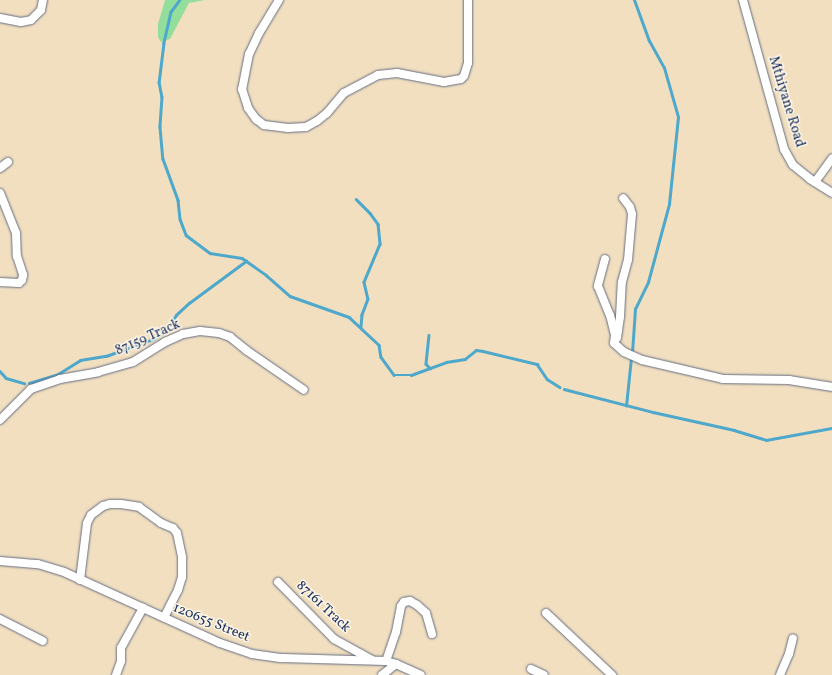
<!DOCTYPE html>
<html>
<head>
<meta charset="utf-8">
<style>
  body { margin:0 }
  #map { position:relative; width:832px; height:675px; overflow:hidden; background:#f1dfc0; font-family:Vollkorn,serif }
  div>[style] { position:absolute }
  .green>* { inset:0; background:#93de9b }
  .stream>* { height:2.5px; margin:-1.25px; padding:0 1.25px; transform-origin:1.25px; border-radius:1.25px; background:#4ea8cc }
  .roads { filter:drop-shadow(0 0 1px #666d80) drop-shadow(0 0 1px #666d80) }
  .minor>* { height:8px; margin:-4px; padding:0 4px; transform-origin:4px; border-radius:4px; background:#fff }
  span { translate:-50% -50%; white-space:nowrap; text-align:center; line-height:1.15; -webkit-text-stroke:3px #fcf5e5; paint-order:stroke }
  .street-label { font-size:14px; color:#1b2f5e }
</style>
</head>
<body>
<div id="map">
  <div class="green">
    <div style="clip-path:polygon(165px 0,205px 0,189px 3px,170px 39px,161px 42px,158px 37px,158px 24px)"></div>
  </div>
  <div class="stream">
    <div style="left:180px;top:0;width:15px;rotate:127deg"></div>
    <div style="left:171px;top:12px;width:32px;rotate:103deg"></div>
    <div style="left:164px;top:43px;width:39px;rotate:97deg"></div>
    <div style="left:159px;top:82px;width:15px;rotate:79deg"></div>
    <div style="left:162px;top:97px;width:30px;rotate:94deg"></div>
    <div style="left:160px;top:127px;width:32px;rotate:85deg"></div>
    <div style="left:163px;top:159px;width:44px;rotate:69.9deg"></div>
    <div style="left:178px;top:200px;width:19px;rotate:84deg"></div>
    <div style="left:180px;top:219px;width:17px;rotate:69deg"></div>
    <div style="left:186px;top:235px;width:30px;rotate:37deg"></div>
    <div style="left:210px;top:253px;width:32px;rotate:9deg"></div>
    <div style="left:242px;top:258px;width:29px;rotate:35deg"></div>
    <div style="left:266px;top:275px;width:32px;rotate:41deg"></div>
    <div style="left:290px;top:296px;width:63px;rotate:19.6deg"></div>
    <div style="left:349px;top:317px;width:41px;rotate:43deg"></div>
    <div style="left:379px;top:345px;width:12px;rotate:81deg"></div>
    <div style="left:381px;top:357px;width:22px;rotate:54deg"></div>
    <div style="left:394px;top:375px;width:17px"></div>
    <div style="left:411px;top:375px;width:37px;rotate:-20deg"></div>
    <div style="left:446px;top:362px;width:19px;rotate:-9deg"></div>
    <div style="left:465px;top:359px;width:14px;rotate:-39deg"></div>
    <div style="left:476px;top:350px;width:7px;rotate:8deg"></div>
    <div style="left:483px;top:351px;width:56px;rotate:13.5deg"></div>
    <div style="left:537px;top:364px;width:18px;rotate:56deg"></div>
    <div style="left:547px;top:379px;width:15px;rotate:32deg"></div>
    <div style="left:356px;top:199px;width:20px;rotate:45deg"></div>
    <div style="left:370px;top:213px;width:14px;rotate:54deg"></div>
    <div style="left:378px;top:224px;width:20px;rotate:84deg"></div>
    <div style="left:380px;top:244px;width:41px;rotate:112.8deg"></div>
    <div style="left:364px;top:282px;width:17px;rotate:77deg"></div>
    <div style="left:368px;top:299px;width:17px;rotate:111deg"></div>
    <div style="left:362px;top:315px;width:12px;rotate:95deg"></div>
    <div style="left:429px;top:335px;width:29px;rotate:96deg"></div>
    <div style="left:426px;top:364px;width:6px;rotate:45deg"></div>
    <div style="left:632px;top:353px;width:44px;rotate:-86.1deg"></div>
    <div style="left:635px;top:309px;width:30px;rotate:-64deg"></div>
    <div style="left:648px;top:282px;width:81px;rotate:-74.9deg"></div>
    <div style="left:669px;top:204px;width:87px;rotate:-84.1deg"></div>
    <div style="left:678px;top:117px;width:51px;rotate:-105.9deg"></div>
    <div style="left:664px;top:68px;width:31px;rotate:-119deg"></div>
    <div style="left:649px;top:41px;width:44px;rotate:-110.1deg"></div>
    <div style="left:0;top:371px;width:9px;rotate:49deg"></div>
    <div style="left:6px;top:378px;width:19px;rotate:16deg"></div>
    <div style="left:29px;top:383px;width:30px;rotate:-17deg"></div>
    <div style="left:58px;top:374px;width:26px;rotate:-32deg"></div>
    <div style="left:80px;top:360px;width:26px;rotate:-9deg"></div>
    <div style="left:106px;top:356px;width:50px;rotate:-19.9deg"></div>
    <div style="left:153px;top:339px;width:14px;rotate:-30deg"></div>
    <div style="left:165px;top:332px;width:20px;rotate:-57deg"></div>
    <div style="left:176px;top:315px;width:18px;rotate:-43deg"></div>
    <div style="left:189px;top:303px;width:71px;rotate:-36.4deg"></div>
    <div style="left:564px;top:389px;width:92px;rotate:14.5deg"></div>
    <div style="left:653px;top:412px;width:83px;rotate:12.5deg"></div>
    <div style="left:734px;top:430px;width:34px;rotate:17deg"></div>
    <div style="left:766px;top:440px;width:67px;rotate:-10.3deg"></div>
    <div style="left:626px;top:406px;width:48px;rotate:-84.1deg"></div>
  </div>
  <div class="roads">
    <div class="minor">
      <div style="left:279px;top:0;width:39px;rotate:121deg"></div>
      <div style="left:259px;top:33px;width:23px;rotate:115deg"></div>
      <div style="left:249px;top:54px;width:36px;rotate:101deg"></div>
      <div style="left:242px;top:89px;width:20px;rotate:72deg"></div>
      <div style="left:248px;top:108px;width:14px;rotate:54deg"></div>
      <div style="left:256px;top:119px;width:10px;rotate:37deg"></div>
      <div style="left:264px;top:125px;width:24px;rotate:7deg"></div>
      <div style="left:288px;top:128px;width:18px;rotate:-3deg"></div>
      <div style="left:306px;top:127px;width:13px;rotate:-29deg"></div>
      <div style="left:317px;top:121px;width:13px;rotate:-39deg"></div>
      <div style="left:327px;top:113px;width:26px;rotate:-50deg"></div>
      <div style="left:344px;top:93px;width:38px;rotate:-28deg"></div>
      <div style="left:378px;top:75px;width:19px;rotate:-6deg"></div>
      <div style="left:397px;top:73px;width:48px;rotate:10.8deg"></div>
      <div style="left:444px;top:82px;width:17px;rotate:-10deg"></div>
      <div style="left:461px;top:79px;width:4px;rotate:-45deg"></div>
      <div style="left:464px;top:76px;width:14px;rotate:-73deg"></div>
      <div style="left:468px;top:63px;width:63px;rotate:-90deg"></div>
      <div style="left:743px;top:0;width:155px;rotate:74.6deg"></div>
      <div style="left:784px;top:149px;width:18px;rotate:61deg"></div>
      <div style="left:793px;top:165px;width:22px;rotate:39deg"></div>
      <div style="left:810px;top:179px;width:26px;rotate:32deg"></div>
      <div style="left:0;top:18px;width:21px;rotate:11deg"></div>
      <div style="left:21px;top:22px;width:10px;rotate:-11deg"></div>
      <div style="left:31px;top:20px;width:14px;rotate:-45deg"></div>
      <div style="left:41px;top:10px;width:10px;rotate:-79deg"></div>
      <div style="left:0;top:168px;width:10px;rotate:-37deg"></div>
      <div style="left:815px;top:182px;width:29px;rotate:-54deg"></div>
      <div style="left:0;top:193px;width:43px;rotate:68.2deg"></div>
      <div style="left:16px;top:233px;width:23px;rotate:88deg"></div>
      <div style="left:17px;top:256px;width:20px;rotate:72deg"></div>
      <div style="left:23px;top:275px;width:5px;rotate:101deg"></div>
      <div style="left:22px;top:280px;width:4px;rotate:135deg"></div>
      <div style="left:19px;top:283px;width:19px;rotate:-177deg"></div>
      <div style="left:605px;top:259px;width:28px;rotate:105deg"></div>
      <div style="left:598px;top:286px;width:31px;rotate:68deg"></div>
      <div style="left:610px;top:315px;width:21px;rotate:76deg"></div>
      <div style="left:615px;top:335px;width:8px;rotate:97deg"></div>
      <div style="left:614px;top:343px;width:13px;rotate:42deg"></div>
      <div style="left:624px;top:352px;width:20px;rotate:24deg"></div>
      <div style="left:642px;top:360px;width:83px;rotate:13.2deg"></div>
      <div style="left:723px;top:379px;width:66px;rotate:0.9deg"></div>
      <div style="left:789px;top:380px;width:44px;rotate:9.2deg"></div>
      <div style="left:617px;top:338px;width:21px;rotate:-82deg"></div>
      <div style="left:620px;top:317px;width:35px;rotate:-87deg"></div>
      <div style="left:622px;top:282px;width:23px;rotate:-75deg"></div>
      <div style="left:628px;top:260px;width:46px;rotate:-85deg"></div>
      <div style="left:632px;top:214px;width:7px;rotate:-106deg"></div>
      <div style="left:630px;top:207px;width:11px;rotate:-128deg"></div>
      <div style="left:0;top:420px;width:44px;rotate:-45deg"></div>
      <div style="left:31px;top:389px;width:31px;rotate:-19deg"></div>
      <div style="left:60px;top:379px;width:39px;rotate:-10deg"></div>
      <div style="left:98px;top:372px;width:36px;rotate:-16deg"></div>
      <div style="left:133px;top:362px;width:38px;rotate:-32deg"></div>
      <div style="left:165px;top:342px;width:20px;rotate:-24deg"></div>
      <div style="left:183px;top:334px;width:17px;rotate:-10deg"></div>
      <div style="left:200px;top:331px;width:19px;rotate:6deg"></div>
      <div style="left:219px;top:333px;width:12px;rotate:20deg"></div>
      <div style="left:230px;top:337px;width:21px;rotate:39deg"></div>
      <div style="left:246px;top:350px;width:70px;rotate:34.6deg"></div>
      <div style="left:0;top:561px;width:38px;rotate:5deg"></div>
      <div style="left:38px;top:564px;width:27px;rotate:17deg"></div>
      <div style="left:64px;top:572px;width:171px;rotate:24.5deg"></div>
      <div style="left:220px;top:643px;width:34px;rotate:19deg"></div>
      <div style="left:252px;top:654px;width:30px;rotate:8deg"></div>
      <div style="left:282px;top:658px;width:104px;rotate:1.7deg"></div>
      <div style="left:386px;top:661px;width:10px;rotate:17deg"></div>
      <div style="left:396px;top:664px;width:27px;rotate:24deg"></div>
      <div style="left:80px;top:580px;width:57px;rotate:-83deg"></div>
      <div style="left:87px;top:523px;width:9px;rotate:-63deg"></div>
      <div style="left:91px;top:515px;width:15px;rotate:-37deg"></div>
      <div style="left:103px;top:506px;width:7px;rotate:-16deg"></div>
      <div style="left:110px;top:504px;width:11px"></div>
      <div style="left:121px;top:504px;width:18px;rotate:9deg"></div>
      <div style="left:139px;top:507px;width:27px;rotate:36deg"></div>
      <div style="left:161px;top:523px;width:13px;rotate:23deg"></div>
      <div style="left:173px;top:528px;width:6px;rotate:51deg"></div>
      <div style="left:177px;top:533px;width:25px;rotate:78deg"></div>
      <div style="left:182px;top:557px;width:20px;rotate:90deg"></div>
      <div style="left:182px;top:577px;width:14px;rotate:107deg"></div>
      <div style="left:178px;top:590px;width:31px;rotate:117deg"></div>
      <div style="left:278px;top:582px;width:80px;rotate:45.5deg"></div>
      <div style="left:334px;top:639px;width:43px;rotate:28.9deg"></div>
      <div style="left:546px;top:613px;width:91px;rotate:43.2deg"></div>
      <div style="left:0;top:619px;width:48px;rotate:27.1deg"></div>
      <div style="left:386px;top:661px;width:31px;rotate:-71deg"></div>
      <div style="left:396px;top:632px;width:26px;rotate:-79deg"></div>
      <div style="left:401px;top:606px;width:5px;rotate:-53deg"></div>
      <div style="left:404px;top:602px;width:6px;rotate:-9deg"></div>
      <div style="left:410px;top:601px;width:8px;rotate:30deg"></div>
      <div style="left:417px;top:605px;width:12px;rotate:42deg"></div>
      <div style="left:426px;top:613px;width:22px;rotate:74deg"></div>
      <div style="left:531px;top:669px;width:14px;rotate:25deg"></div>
      <div style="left:116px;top:675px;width:15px;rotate:-70deg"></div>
      <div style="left:121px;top:661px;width:13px;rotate:-90deg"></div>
      <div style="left:121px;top:648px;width:46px;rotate:-61.2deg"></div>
      <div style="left:382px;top:675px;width:18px;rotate:-38deg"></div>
      <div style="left:780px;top:675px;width:23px;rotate:-67deg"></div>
      <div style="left:789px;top:654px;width:16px;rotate:-76deg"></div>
    </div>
  </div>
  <div class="street-label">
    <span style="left:786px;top:102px;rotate:73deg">Mthiyane Road</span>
    <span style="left:148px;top:338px;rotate:-24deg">87159 Track</span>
    <span style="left:323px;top:607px;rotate:43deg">87161 Track</span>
    <span style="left:211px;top:623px;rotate:22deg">120655 Street</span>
  </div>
</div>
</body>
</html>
